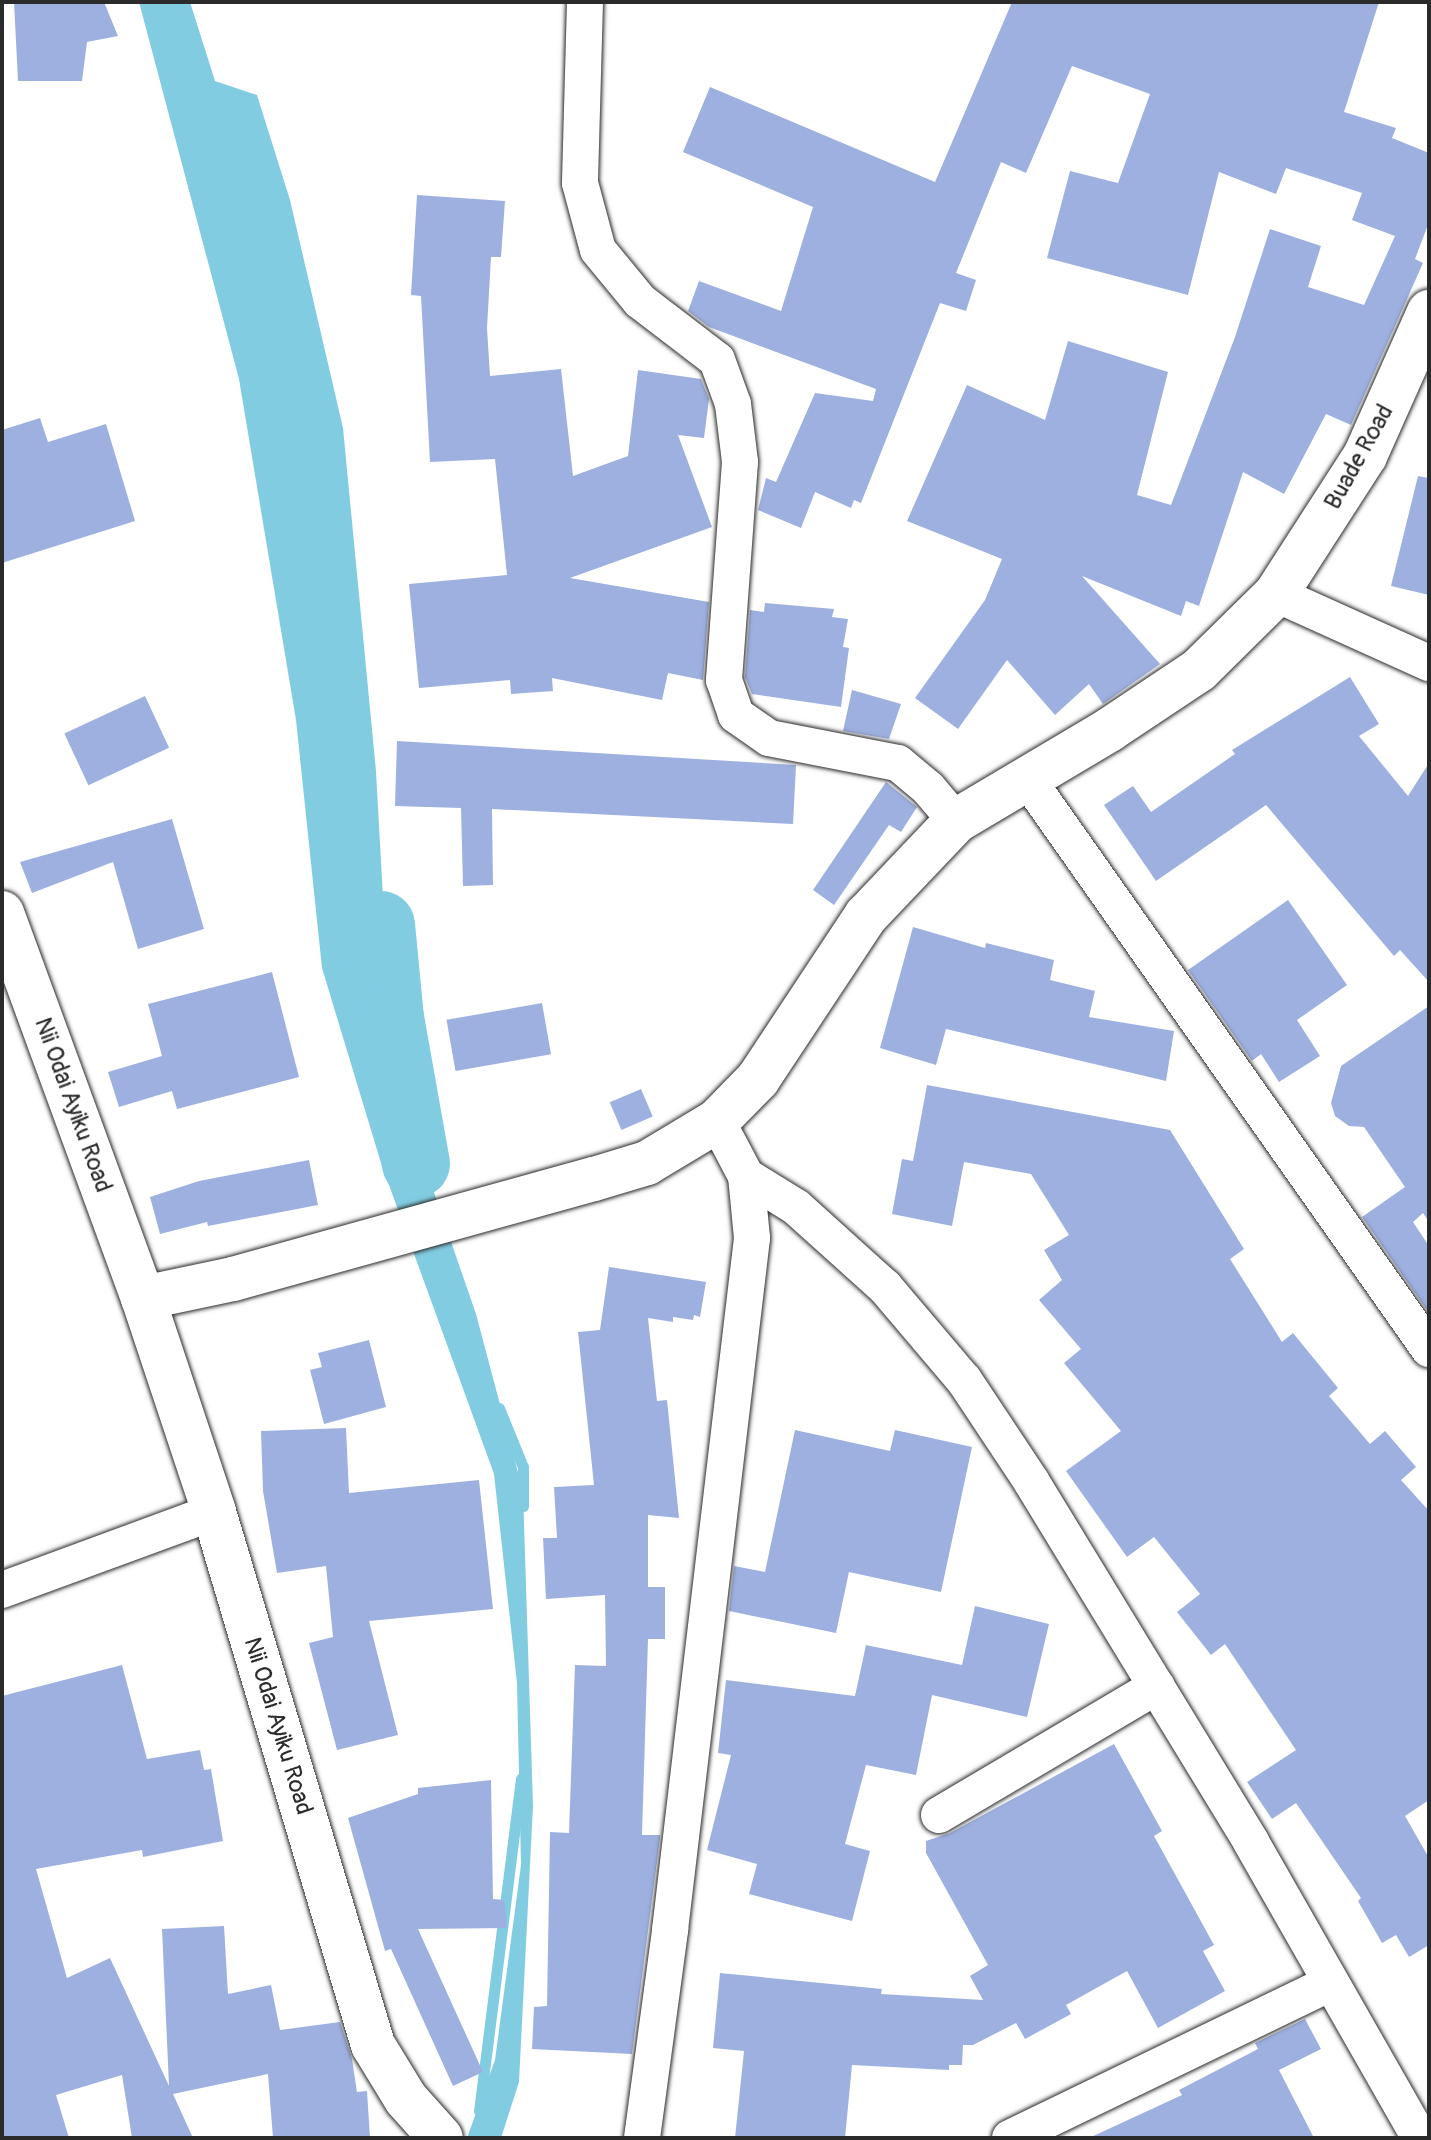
<!DOCTYPE html>
<html>
<head>
<meta charset="utf-8">
<style>
  body { margin:0 }
  #map { position:relative; width:1431px; height:2140px; overflow:hidden; background:#fff; font-family:Pangolin,sans-serif }
  div>[style] { position:absolute }
  .water>* { inset:0; background:#82cce2 }
  .stream>* { height:11px; margin:-5.5px; padding:0 5.5px; transform-origin:5.5px; border-radius:5.5px; background:#82cce2 }
  .river>* { height:68px; margin:-34px; padding:0 34px; transform-origin:34px; border-radius:34px; background:#82cce2 }
  .building>* { inset:0; background:#9eb0df; transform-origin:0 0 }
  .roads { filter:drop-shadow(0 0 2px #2b2b2b) drop-shadow(0 0 2px #2b2b2b) }
  .street>* { height:36px; margin:-18px; padding:0 18px; transform-origin:18px; border-radius:18px; background:#fff }
  .secondary>* { height:44px; margin:-22px; padding:0 22px; transform-origin:22px; border-radius:22px; background:#fff }
  span { translate:-50% -50%; white-space:nowrap; text-align:center; line-height:1.15; -webkit-text-stroke:6px #fff; paint-order:stroke }
  .street-label { font-size:24px; color:#2b2b2b }
  .frame { position:absolute; inset:0; border:4px solid #2b2b2b; pointer-events:none }
</style>
</head>
<body>
<div id="map">
  <div class="water">
    <div style="clip-path:polygon(139px 2px,190px 2px,215px 81px,257px 95px,290px 200px,343px 428px,376px 771px,391px 1042px,428px 1175px,476px 1314px,523px 1491px,533px 1806px,519px 2082px,501px 2138px,467px 2138px,495px 2060px,521px 1865px,517px 1683px,494px 1474px,381px 1163px,322px 968px,296px 720px,239px 379px)"></div>
  </div>
  <div class="stream">
    <div style="left:499px;top:1408px;width:64px;rotate:67.9deg"></div>
    <div style="left:523px;top:1467px;width:39px;rotate:90deg"></div>
    <div style="left:479px;top:2111px;width:335px;rotate:-82.8deg"></div>
  </div>
  <div class="river">
    <div style="left:381px;top:925px;width:93px;rotate:84.5deg"></div>
    <div style="left:390px;top:1018px;width:148px;rotate:79.9deg"></div>
  </div>
  <div class="building">
    <div style="clip-path:polygon(14px 2px,104px 2px,118px 36px,87px 42px,82px 81px,18px 81px)"></div>
    <div style="clip-path:polygon(1012px 2px,1379px 2px,1344px 112px,1396px 128px,1392px 138px,1429px 153px,1429px 222px,1415px 259px,1423px 263px,1351px 425px,1326px 414px,1284px 494px,1243px 472px,1199px 606px,1186px 601px,1181px 616px,1082px 576px,1160px 664px,1103px 704px,1089px 684px,1055px 715px,1007px 660px,958px 729px,915px 698px,985px 600px,1002px 559px,907px 521px,967px 385px,1045px 420px,1068px 341px,1168px 372px,1137px 495px,1171px 505px,1235px 337px,1270px 229px,1321px 246px,1308px 287px,1364px 305px,1395px 236px,1352px 220px,1362px 193px,1286px 168px,1276px 194px,1219px 172px,1188px 295px,1047px 258px,1070px 171px,1118px 183px,1150px 94px,1072px 66px,1026px 173px,1001px 162px,956px 273px,976px 280px,966px 311px,940px 303px,861px 503px,854px 500px,851px 508px,815px 492px,801px 528px,758px 510px,766px 478px,776px 482px,815px 393px,873px 401px,876px 389px,709px 327px,688px 311px,699px 281px,781px 311px,813px 207px,683px 152px,710px 87px,935px 182px)"></div>
    <div style="clip-path:polygon(417px 195px,505px 201px,501px 257px,491px 257px,487px 328px,490px 376px,561px 369px,573px 476px,628px 456px,638px 370px,701px 379px,709px 399px,704px 438px,678px 435px,712px 527px,570px 578px,709px 602px,703px 680px,668px 673px,662px 700px,552px 678px,553px 691px,511px 694px,510px 680px,419px 688px,409px 584px,507px 575px,495px 459px,430px 462px,421px 296px,411px 295px)"></div>
    <div style="clip-path:polygon(40px 418px,48px 442px,106px 424px,135px 521px,2px 563px,2px 430px)"></div>
    <div style="clip-path:polygon(1418px 476px,1429px 478px,1429px 595px,1391px 586px)"></div>
    <div style="clip-path:polygon(765px 603px,834px 609px,832px 617px,848px 619px,843px 647px,849px 648px,841px 707px,752px 694px,745px 677px,750px 610px,764px 612px)"></div>
    <div style="clip-path:polygon(1350px 677px,1379px 724px,1359px 736px,1408px 796px,1429px 763px,1429px 982px,1400px 950px,1394px 956px,1266px 805px,1156px 881px,1104px 805px,1133px 786px,1151px 812px,1235px 754px,1232px 750px)"></div>
    <div style="clip-path:polygon(852px 690px,901px 704px,889px 739px,843px 731px)"></div>
    <div style="left:145px;top:696px;width:57px;height:89px;rotate:65deg"></div>
    <div style="clip-path:polygon(397px 741px,796px 765px,793px 824px,492px 809px,493px 885px,463px 886px,461px 808px,395px 806px)"></div>
    <div style="clip-path:polygon(886px 782px,917px 807px,901px 832px,889px 825px,834px 905px,813px 890px)"></div>
    <div style="clip-path:polygon(172px 819px,204px 929px,138px 949px,113px 862px,32px 893px,20px 862px)"></div>
    <div style="clip-path:polygon(1288px 900px,1347px 985px,1297px 1020px,1320px 1056px,1279px 1082px,1261px 1054px,1252px 1061px,1188px 970px)"></div>
    <div style="clip-path:polygon(913px 927px,985px 948px,986px 943px,1054px 960px,1050px 980px,1095px 991px,1089px 1017px,1174px 1031px,1166px 1081px,946px 1029px,936px 1065px,880px 1048px)"></div>
    <div style="clip-path:polygon(272px 972px,299px 1077px,177px 1109px,172px 1091px,119px 1107px,108px 1072px,162px 1056px,148px 1004px)"></div>
    <div style="left:542px;top:1003px;width:52px;height:97px;rotate:80deg"></div>
    <div style="clip-path:polygon(1429px 1006px,1429px 1222px,1423px 1213px,1413px 1222px,1429px 1246px,1429px 1313px,1362px 1217px,1405px 1187px,1364px 1127px,1349px 1126px,1335px 1116px,1331px 1103px,1341px 1066px)"></div>
    <div style="clip-path:polygon(927px 1085px,1170px 1130px,1244px 1249px,1230px 1259px,1282px 1342px,1293px 1333px,1338px 1388px,1329px 1396px,1370px 1444px,1385px 1431px,1416px 1467px,1401px 1480px,1429px 1511px,1429px 1800px,1405px 1816px,1429px 1858px,1429px 1945px,1409px 1957px,1396px 1935px,1382px 1943px,1358px 1901px,1361px 1898px,1296px 1803px,1272px 1819px,1247px 1782px,1296px 1750px,1225px 1644px,1211px 1655px,1177px 1612px,1200px 1594px,1154px 1537px,1127px 1557px,1066px 1471px,1121px 1431px,1064px 1363px,1081px 1349px,1039px 1300px,1062px 1280px,1044px 1250px,1069px 1235px,1031px 1174px,964px 1162px,952px 1226px,892px 1214px,902px 1159px,913px 1161px)"></div>
    <div style="left:641px;top:1089px;width:30px;height:34px;rotate:67deg"></div>
    <div style="clip-path:polygon(309px 1160px,318px 1205px,208px 1226px,207px 1222px,160px 1234px,150px 1197px,199px 1181px)"></div>
    <div style="clip-path:polygon(609px 1267px,706px 1282px,700px 1317px,694px 1315px,693px 1320px,673px 1317px,673px 1322px,648px 1318px,657px 1401px,667px 1400px,679px 1518px,648px 1515px,648px 1587px,665px 1587px,665px 1639px,648px 1639px,642px 1835px,660px 1835px,660px 1838px,632px 2054px,532px 2049px,534px 2007px,547px 2006px,550px 1832px,569px 1833px,575px 1665px,606px 1666px,605px 1595px,546px 1599px,543px 1538px,557px 1538px,554px 1487px,594px 1485px,578px 1332px,600px 1330px)"></div>
    <div style="clip-path:polygon(369px 1340px,386px 1407px,324px 1424px,310px 1370px,322px 1367px,318px 1353px)"></div>
    <div style="clip-path:polygon(346px 1428px,349px 1493px,479px 1480px,493px 1609px,369px 1621px,398px 1735px,337px 1750px,309px 1643px,333px 1637px,326px 1566px,277px 1573px,263px 1491px,261px 1431px)"></div>
    <div style="clip-path:polygon(795px 1430px,890px 1451px,895px 1430px,972px 1447px,941px 1592px,849px 1572px,836px 1633px,729px 1611px,734px 1566px,765px 1572px)"></div>
    <div style="clip-path:polygon(975px 1606px,1049px 1624px,1027px 1717px,932px 1695px,916px 1775px,866px 1765px,845px 1844px,870px 1851px,852px 1921px,749px 1894px,757px 1864px,707px 1850px,731px 1755px,718px 1753px,726px 1680px,855px 1696px,866px 1645px,962px 1665px)"></div>
    <div style="clip-path:polygon(122px 1665px,147px 1759px,200px 1750px,204px 1770px,211px 1769px,223px 1841px,143px 1857px,142px 1850px,36px 1869px,67px 1978px,110px 1958px,169px 2086px,162px 1929px,224px 1926px,228px 1994px,271px 1985px,280px 2030px,340px 2022px,352px 2059px,357px 2092px,367px 2091px,370px 2138px,273px 2138px,268px 2074px,173px 2094px,193px 2138px,132px 2138px,122px 2075px,56px 2095px,69px 2138px,2px 2138px,2px 1696px)"></div>
    <div style="clip-path:polygon(1114px 1744px,1162px 1831px,1154px 1836px,1214px 1945px,1203px 1951px,1225px 1991px,1158px 2028px,1127px 1971px,1066px 2005px,1071px 2014px,1025px 2039px,1016px 2023px,973px 2045px,963px 2045px,962px 2065px,949px 2065px,949px 2070px,852px 2065px,845px 2138px,735px 2138px,744px 2051px,713px 2048px,720px 1973px,882px 1989px,881px 1994px,983px 2000px,970px 1976px,988px 1965px,926px 1853px,926px 1841px,950px 1833px)"></div>
    <div style="clip-path:polygon(491px 1780px,493px 1899px,504px 1900px,507px 1928px,418px 1929px,483px 2072px,453px 2086px,391px 1949px,385px 1951px,348px 1818px,418px 1794px,418px 1788px)"></div>
    <div style="clip-path:polygon(1305px 2019px,1321px 2049px,1279px 2070px,1314px 2138px,1089px 2138px,1182px 2095px,1179px 2090px,1258px 2049px,1255px 2043px)"></div>
  </div>
  <div class="roads">
    <div class="street">
      <div style="left:585px;top:2px;width:181px;rotate:91.6deg"></div>
      <div style="left:580px;top:183px;width:69px;rotate:75deg"></div>
      <div style="left:598px;top:250px;width:66px;rotate:50.5deg"></div>
      <div style="left:640px;top:301px;width:97px;rotate:37.5deg"></div>
      <div style="left:717px;top:360px;width:47px;rotate:70deg"></div>
      <div style="left:733px;top:404px;width:58px;rotate:83.1deg"></div>
      <div style="left:740px;top:462px;width:219px;rotate:94.2deg"></div>
      <div style="left:724px;top:680px;width:37px;rotate:71deg"></div>
      <div style="left:736px;top:715px;width:40px;rotate:34.9deg"></div>
      <div style="left:769px;top:738px;width:131px;rotate:11deg"></div>
      <div style="left:898px;top:763px;width:39px;rotate:40deg"></div>
      <div style="left:928px;top:788px;width:43px;rotate:49.7deg"></div>
      <div style="left:1276px;top:594px;width:168px;rotate:24.3deg"></div>
      <div style="left:1026px;top:777px;width:700px;rotate:54.83deg"></div>
      <div style="left:746px;top:1176px;width:59px;rotate:31.8deg"></div>
      <div style="left:796px;top:1207px;width:120px;rotate:42deg"></div>
      <div style="left:885px;top:1287px;width:122px;rotate:49.7deg"></div>
      <div style="left:964px;top:1380px;width:121px;rotate:56.4deg"></div>
      <div style="left:1031px;top:1481px;width:423px;rotate:58.6deg"></div>
      <div style="left:1251px;top:1842px;width:341px;rotate:60.3deg"></div>
      <div style="left:2px;top:1590px;width:226px;rotate:-20.2deg"></div>
      <div style="left:939px;top:1815px;width:253px;rotate:-30.6deg"></div>
      <div style="left:642px;top:2138px;width:210px;rotate:-82.3deg"></div>
      <div style="left:670px;top:1930px;width:697px;rotate:-83.24deg"></div>
      <div style="left:752px;top:1238px;width:62px;rotate:-95.5deg"></div>
      <div style="left:746px;top:1176px;width:62px;rotate:-117.8deg"></div>
      <div style="left:1010px;top:2138px;width:356px;rotate:-25.8deg"></div>
    </div>
    <div class="secondary">
      <div style="left:2px;top:913px;width:410px;rotate:69.9deg"></div>
      <div style="left:143px;top:1298px;width:225px;rotate:71.6deg"></div>
      <div style="left:214px;top:1512px;width:556px;rotate:73.39deg"></div>
      <div style="left:373px;top:2045px;width:63px;rotate:58.6deg"></div>
      <div style="left:406px;top:2099px;width:52px;rotate:48.1deg"></div>
      <div style="left:143px;top:1298px;width:92px;rotate:-11.9deg"></div>
      <div style="left:233px;top:1279px;width:375px;rotate:-15.5deg"></div>
      <div style="left:594px;top:1179px;width:55px;rotate:-16.8deg"></div>
      <div style="left:647px;top:1163px;width:82px;rotate:-31deg"></div>
      <div style="left:717px;top:1121px;width:59px;rotate:-45.7deg"></div>
      <div style="left:758px;top:1079px;width:196px;rotate:-56.5deg"></div>
      <div style="left:866px;top:916px;width:131px;rotate:-46.5deg"></div>
      <div style="left:956px;top:821px;width:178px;rotate:-30.7deg"></div>
      <div style="left:1109px;top:730px;width:108px;rotate:-33.7deg"></div>
      <div style="left:1199px;top:670px;width:108px;rotate:-44.6deg"></div>
      <div style="left:1276px;top:594px;width:164px;rotate:-57.2deg"></div>
      <div style="left:1365px;top:456px;width:158px;rotate:-66deg"></div>
    </div>
  </div>
  <div class="street-label">
    <span style="left:1359px;top:457px;rotate:-61deg">Buade Road</span>
    <span style="left:73px;top:1105px;rotate:70deg">Nii Odai Ayiku Road</span>
    <span style="left:278px;top:1726px;rotate:73deg">Nii Odai Ayiku Road</span>
  </div>
  <div class="frame"></div>
</div>
</body>
</html>
